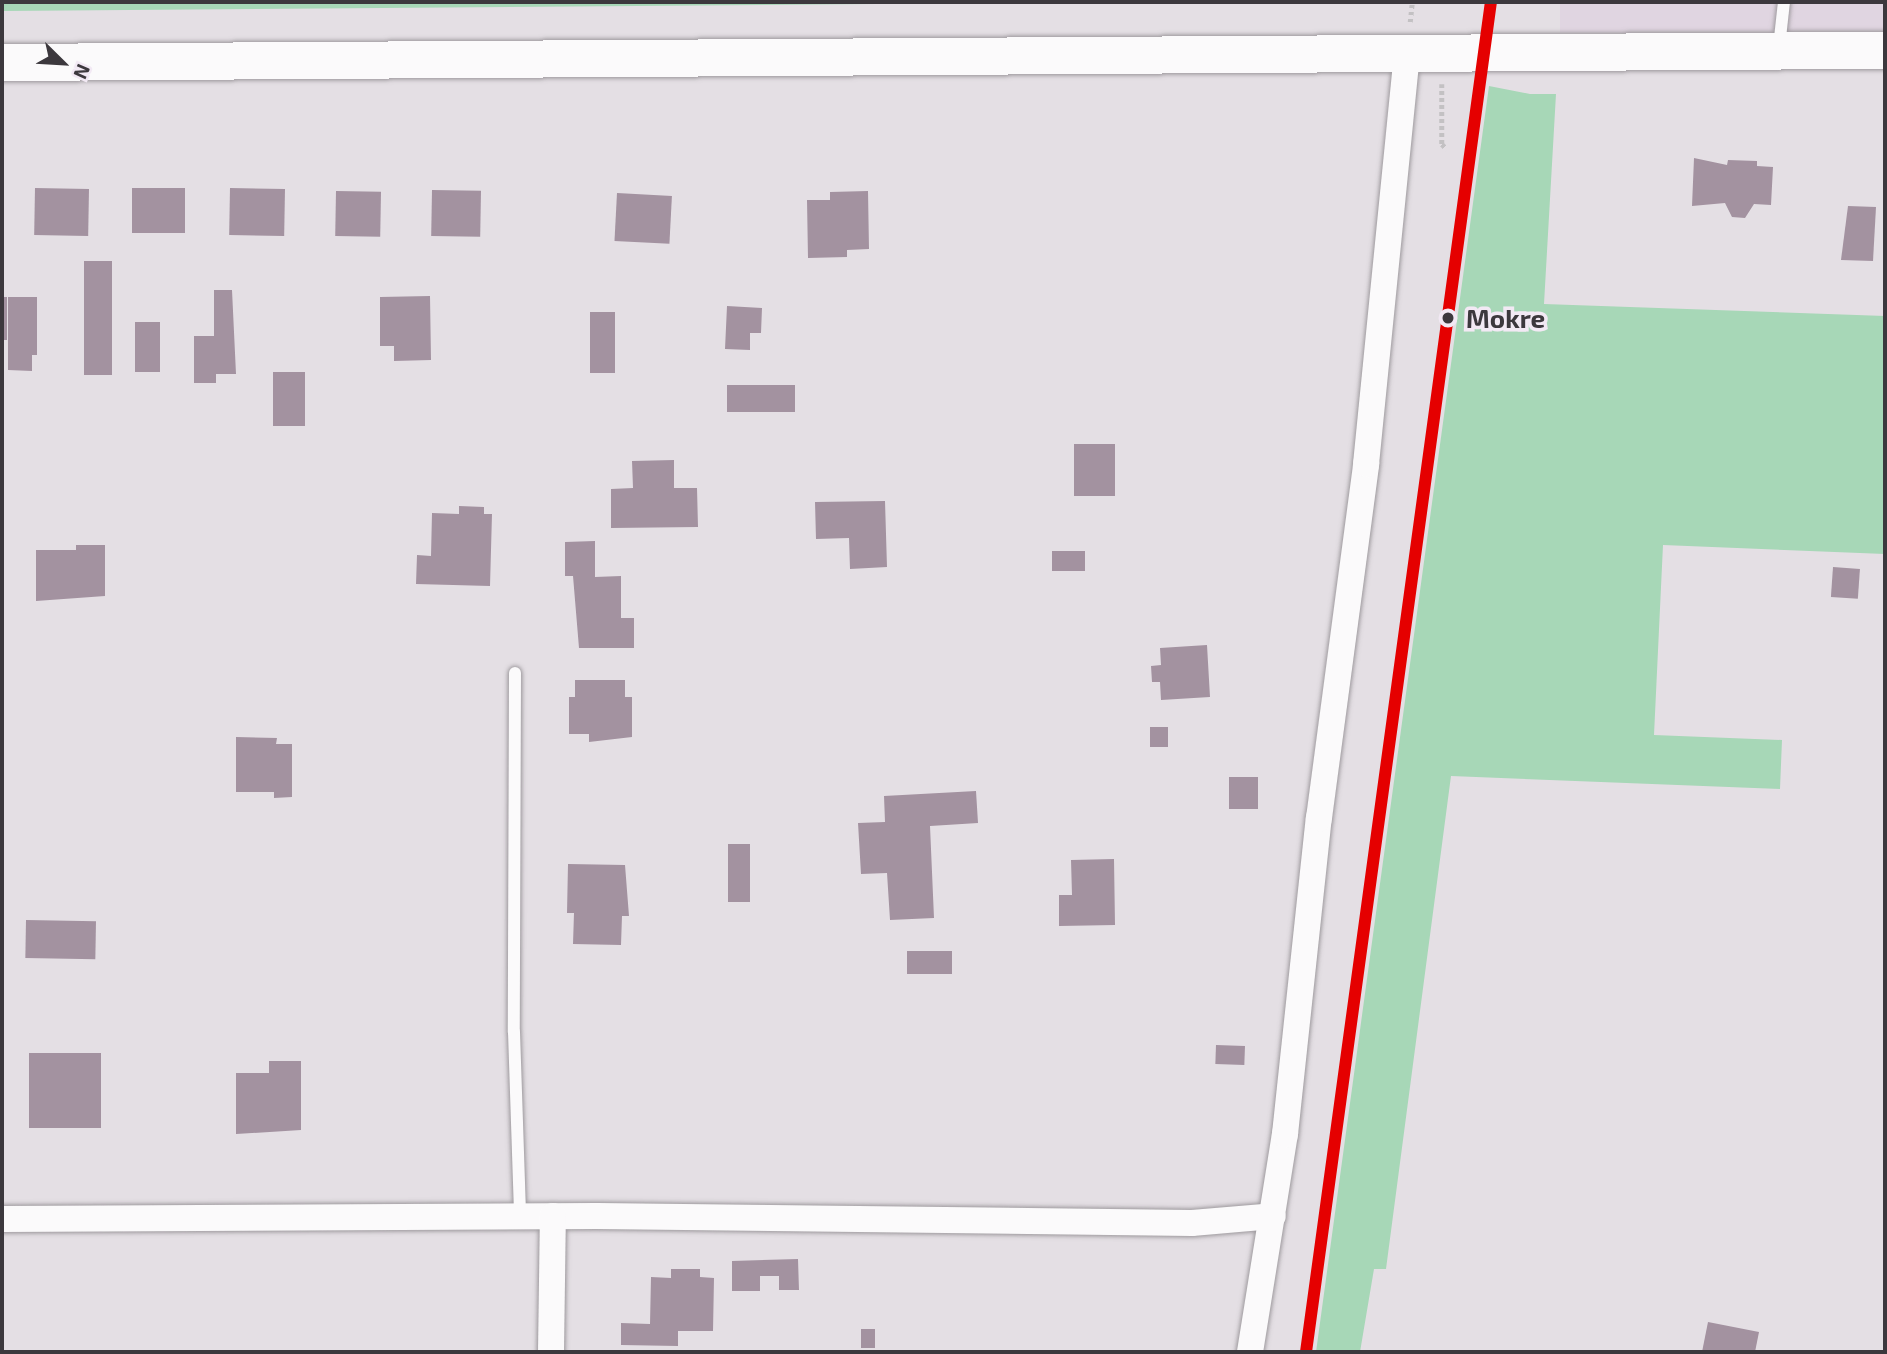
<!DOCTYPE html>
<html>
<head>
<meta charset="utf-8">
<style>
  body { margin:0 }
  #map { position:relative; width:1887px; height:1354px; overflow:hidden; background:#e4dfe4; font-family:"Exo 2",sans-serif }
  div>[style] { position:absolute }
  .built>* { inset:0; background:#e0d5e1; transform-origin:0 0 }
  .green>* { inset:0; background:#a7d7b7 }
  .building>* { inset:0; background:#a392a0; transform-origin:0 0 }
  .path>* { height:4.5px; margin-top:-2.25px; transform-origin:0; background:repeating-linear-gradient(90deg,#c3c1c3 0 3.5px,transparent 0 7px) }
  .roads { filter:drop-shadow(0 0 2px #9e9a9e) drop-shadow(0 0 2px #9e9a9e) }
  .lane>* { height:12px; margin:-6px; padding:0 6px; transform-origin:6px; border-radius:6px; background:#fbfafb }
  .street>* { height:26px; margin:-13px; padding:0 13px; transform-origin:13px; border-radius:13px; background:#fbfafb }
  .secondary>* { height:37px; margin:-18.5px; padding:0 18.5px; transform-origin:18.5px; border-radius:18.5px; background:#fbfafb }
  .rail-1>* { height:12px; margin:-6px; padding:0 6px; transform-origin:6px; border-radius:6px; background:#e50000 }
  .dots>* { width:19px; height:19px; translate:-50% -50%; box-sizing:border-box; border:4px solid #f2e9f4; border-radius:50% }
  span { translate:-50% -50%; white-space:nowrap; text-align:center; line-height:1.15; -webkit-text-stroke:7px #f2e9f4; paint-order:stroke }
  .stop-label { font-size:26px; color:#3c383d; font-weight:700 }
  .left { translate:0 -50%; text-align:left }
  .frame { position:absolute; inset:0; border:4px solid #3c383d; pointer-events:none }
  .north { position:absolute; left:28px; top:28px; width:70px; height:70px; -webkit-text-stroke:5px #f2e9f4; paint-order:stroke; rotate:114deg; font-size:19px; font-weight:700; line-height:28px; text-align:center; color:#3c383d }
  .north::after { content:''; display:block; margin:auto; width:24px; height:32px; background:#3c383d; clip-path:polygon(50% 0,100% 100%,50% 72%,0 100%) }
</style>
</head>
<body>
<div id="map">
  <div class="built">
    <div style="left:1560px;top:2px;width:325px;height:31px"></div>
  </div>
  <div class="green">
    <div style="clip-path:polygon(2px 2px,1125px 2px,2px 11px)"></div>
    <div style="clip-path:polygon(1489px 86px,1530px 94px,1556px 94px,1544px 304px,1885px 316px,1885px 554px,1663px 545px,1654px 735px,1782px 740px,1780px 789px,1451px 776px,1386px 1269px,1374px 1269px,1360px 1352px,1316px 1352px)"></div>
  </div>
  <div class="building">
    <div style="clip-path:polygon(1694px 158px,1727px 165px,1728px 160px,1757px 161px,1757px 166px,1773px 167px,1771px 205px,1754px 204px,1745px 218px,1732px 217px,1725px 203px,1692px 206px)"></div>
    <div style="left:35px;top:188px;width:54px;height:47px;rotate:1deg"></div>
    <div style="left:132px;top:188px;width:53px;height:45px"></div>
    <div style="left:230px;top:188px;width:55px;height:47px;rotate:1deg"></div>
    <div style="left:432px;top:190px;width:49px;height:46px;rotate:1deg"></div>
    <div style="left:336px;top:191px;width:45px;height:45px;rotate:1deg"></div>
    <div style="clip-path:polygon(868px 191px,869px 249px,847px 250px,847px 257px,808px 258px,807px 200px,830px 200px,830px 192px)"></div>
    <div style="left:617px;top:193px;width:55px;height:48px;rotate:3deg"></div>
    <div style="clip-path:polygon(1848px 206px,1876px 207px,1873px 261px,1841px 260px)"></div>
    <div style="left:84px;top:261px;width:28px;height:114px"></div>
    <div style="clip-path:polygon(214px 290px,232px 290px,236px 374px,216px 374px,216px 383px,194px 383px,194px 336px,214px 336px)"></div>
    <div style="clip-path:polygon(430px 296px,431px 360px,394px 361px,394px 346px,380px 346px,380px 297px)"></div>
    <div style="left:2px;top:297px;width:5px;height:43px"></div>
    <div style="clip-path:polygon(8px 297px,37px 297px,37px 355px,32px 355px,32px 371px,8px 370px)"></div>
    <div style="clip-path:polygon(727px 306px,762px 308px,761px 333px,750px 333px,750px 350px,725px 349px)"></div>
    <div style="left:615px;top:312px;width:61px;height:25px;rotate:90deg"></div>
    <div style="left:135px;top:322px;width:25px;height:50px"></div>
    <div style="left:273px;top:372px;width:32px;height:54px"></div>
    <div style="left:727px;top:385px;width:68px;height:27px"></div>
    <div style="left:1074px;top:444px;width:41px;height:52px"></div>
    <div style="clip-path:polygon(674px 460px,674px 488px,697px 488px,698px 527px,611px 528px,611px 489px,633px 488px,632px 461px)"></div>
    <div style="clip-path:polygon(885px 501px,887px 567px,850px 569px,849px 538px,816px 539px,815px 502px)"></div>
    <div style="clip-path:polygon(459px 506px,484px 507px,484px 514px,492px 514px,490px 586px,416px 584px,417px 555px,431px 556px,432px 513px,459px 514px)"></div>
    <div style="clip-path:polygon(595px 541px,595px 577px,621px 576px,621px 618px,634px 618px,634px 648px,579px 648px,573px 576px,565px 576px,565px 542px)"></div>
    <div style="clip-path:polygon(76px 545px,105px 545px,105px 596px,36px 601px,36px 550px,76px 550px)"></div>
    <div style="left:1085px;top:551px;width:20px;height:33px;rotate:90deg"></div>
    <div style="left:1833px;top:567px;width:27px;height:30px;rotate:4deg"></div>
    <div style="clip-path:polygon(1207px 645px,1210px 697px,1161px 700px,1160px 682px,1152px 682px,1151px 666px,1161px 665px,1160px 648px)"></div>
    <div style="clip-path:polygon(575px 680px,625px 680px,625px 697px,632px 697px,632px 737px,589px 742px,589px 734px,569px 734px,569px 697px,575px 697px)"></div>
    <div style="left:1168px;top:727px;width:20px;height:18px;rotate:90deg"></div>
    <div style="clip-path:polygon(236px 737px,277px 738px,276px 744px,292px 744px,292px 797px,274px 798px,274px 792px,236px 792px)"></div>
    <div style="left:1229px;top:777px;width:29px;height:32px"></div>
    <div style="clip-path:polygon(976px 791px,978px 823px,930px 826px,934px 918px,890px 920px,887px 873px,861px 874px,858px 823px,885px 822px,884px 796px)"></div>
    <div style="left:728px;top:844px;width:22px;height:58px"></div>
    <div style="clip-path:polygon(1114px 859px,1115px 925px,1059px 926px,1059px 895px,1072px 895px,1071px 860px)"></div>
    <div style="clip-path:polygon(568px 864px,625px 865px,629px 916px,622px 916px,621px 945px,573px 944px,574px 913px,567px 913px)"></div>
    <div style="left:26px;top:920px;width:70px;height:38px;rotate:1deg"></div>
    <div style="left:952px;top:951px;width:23px;height:45px;rotate:90deg"></div>
    <div style="left:1216px;top:1045px;width:29px;height:19px;rotate:2deg"></div>
    <div style="left:101px;top:1053px;width:75px;height:72px;rotate:90deg"></div>
    <div style="clip-path:polygon(269px 1061px,301px 1061px,301px 1130px,236px 1134px,236px 1073px,269px 1073px)"></div>
    <div style="clip-path:polygon(798px 1259px,799px 1290px,779px 1290px,779px 1276px,760px 1276px,760px 1291px,732px 1291px,732px 1261px)"></div>
    <div style="clip-path:polygon(671px 1269px,700px 1269px,700px 1277px,714px 1278px,713px 1331px,678px 1331px,678px 1346px,621px 1345px,621px 1323px,650px 1324px,651px 1277px,671px 1278px)"></div>
    <div style="clip-path:polygon(1708px 1322px,1759px 1332px,1755px 1352px,1702px 1352px)"></div>
    <div style="left:861px;top:1329px;width:14px;height:19px"></div>
  </div>
  <div class="path">
    <div style="left:1410px;top:22px;width:20px;rotate:-84deg"></div>
    <div style="left:1442px;top:84px;width:60px;rotate:90deg"></div>
    <div style="left:1442px;top:144px;width:7px;rotate:45deg"></div>
  </div>
  <div class="roads">
    <div class="lane">
      <div style="left:1779px;top:47px;width:45px;rotate:-83.7deg"></div>
      <div style="left:515px;top:673px;width:359px;rotate:90.2deg"></div>
      <div style="left:514px;top:1032px;width:184px;rotate:88.1deg"></div>
    </div>
    <div class="street">
      <div style="left:2px;top:1219px;width:595px;rotate:-0.29deg"></div>
      <div style="left:597px;top:1216px;width:595px;rotate:0.67deg"></div>
      <div style="left:1192px;top:1223px;width:81px;rotate:-4.9deg"></div>
      <div style="left:551px;top:1352px;width:136px;rotate:-89.2deg"></div>
      <div style="left:1250px;top:1352px;width:221px;rotate:-80.9deg"></div>
      <div style="left:1285px;top:1134px;width:318px;rotate:-83.9deg"></div>
      <div style="left:1319px;top:818px;width:357px;rotate:-82.4deg"></div>
      <div style="left:1366px;top:464px;width:416px;rotate:-84.3deg"></div>
    </div>
    <div class="secondary">
      <div style="left:2px;top:62px;width:1883px;rotate:-0.37deg"></div>
    </div>
  </div>
  <div class="rail-1">
    <div style="left:1306px;top:1352px;width:1363px;rotate:-82.2deg"></div>
  </div>
  <div class="dots">
    <div style="left:1448px;top:318px;background:#3c383d"></div>
  </div>
  <div class="stop-label">
    <span class="left" style="left:1466px;top:318px">Mokre</span>
  </div>
  <div class="frame"></div>
  <div class="north">N</div>
</div>
</body>
</html>
